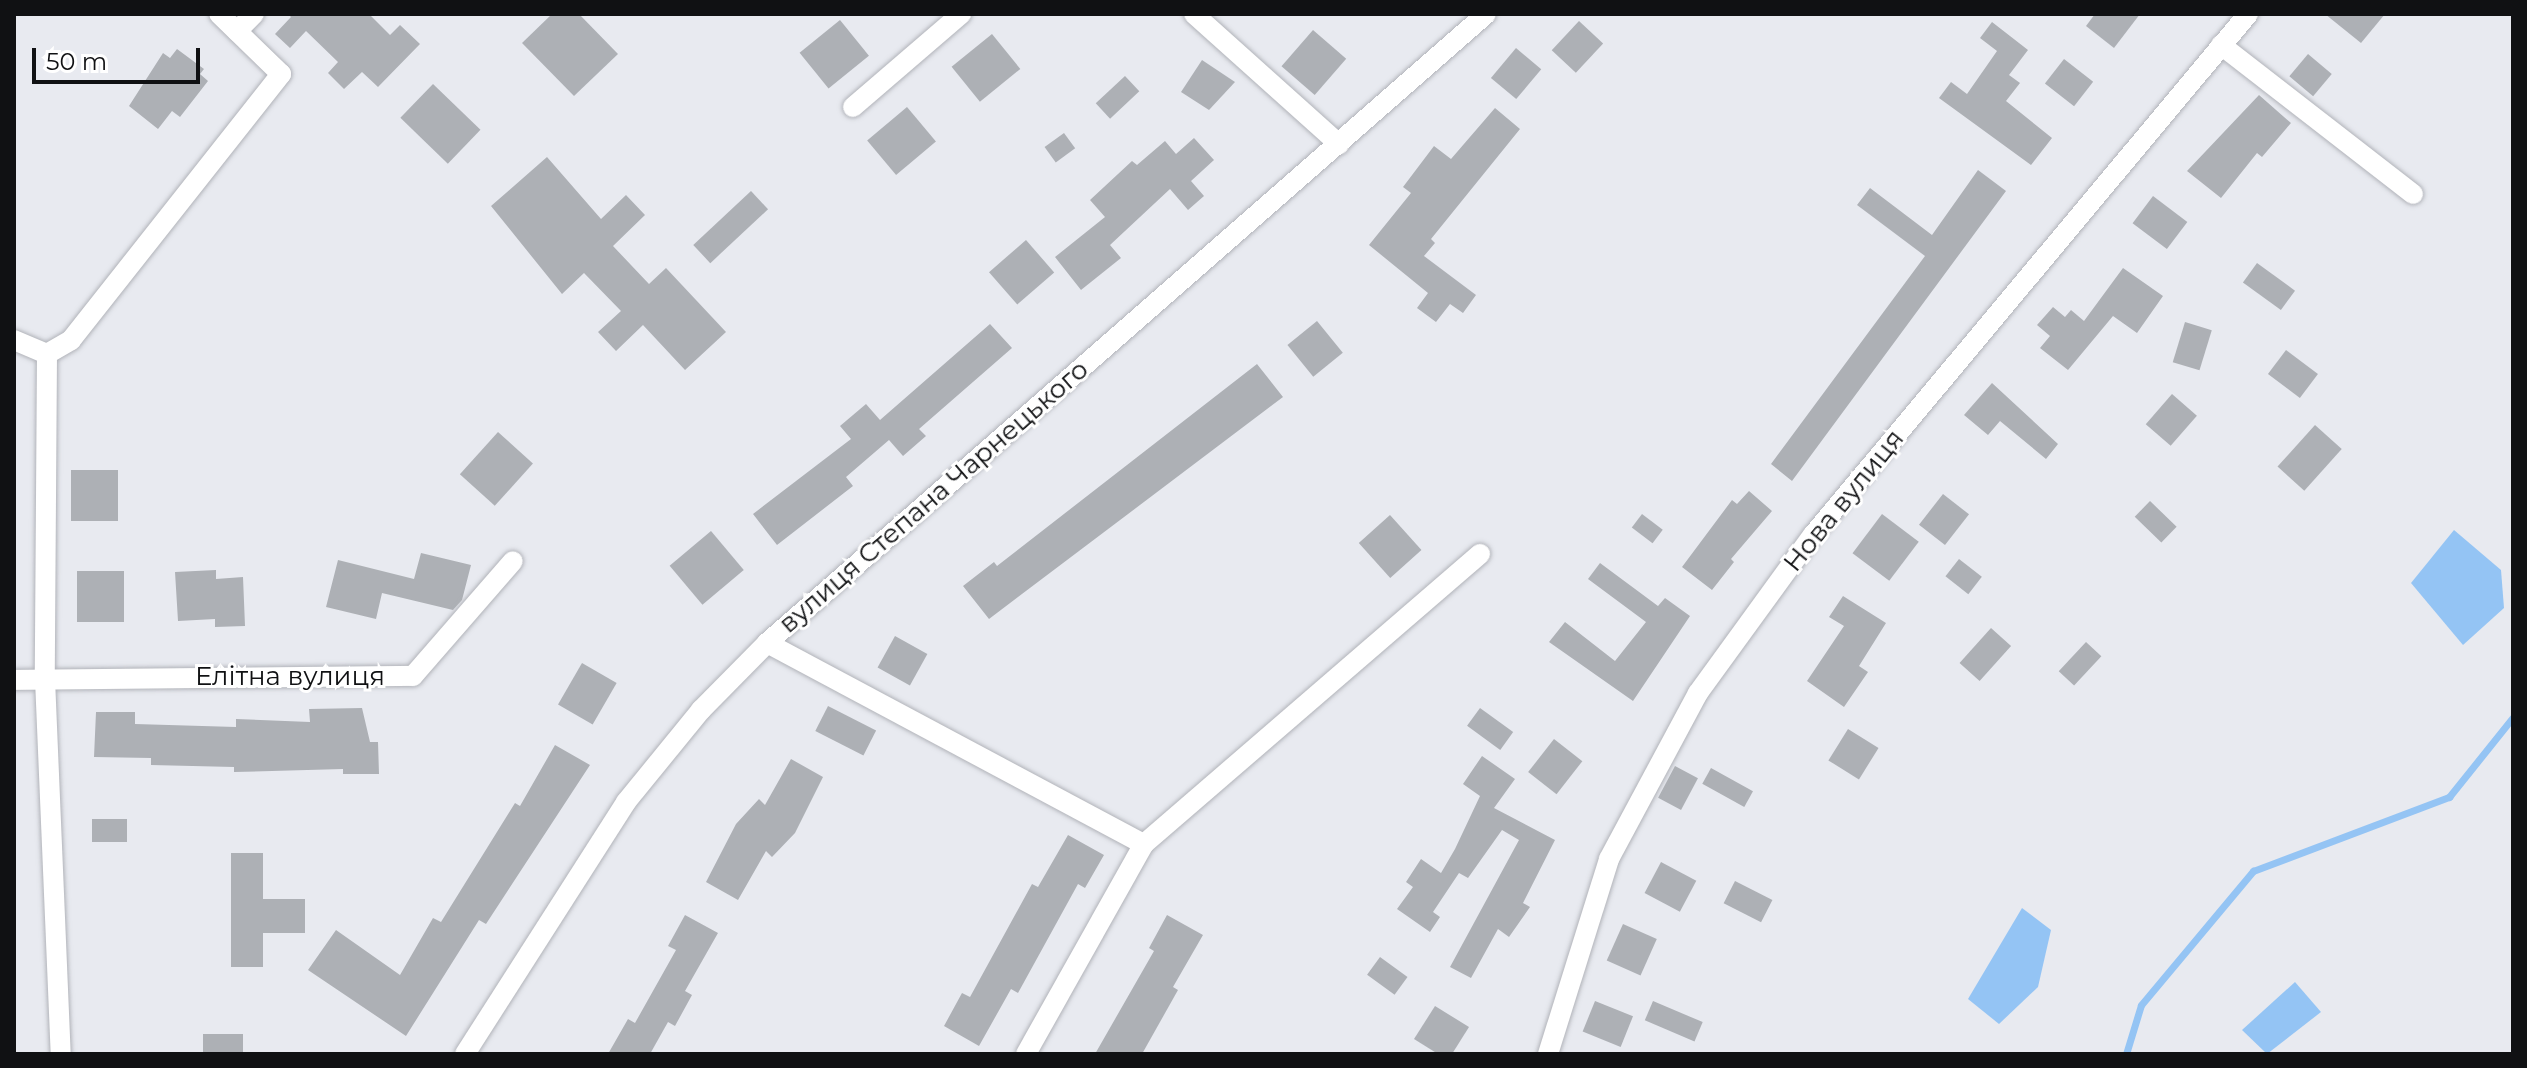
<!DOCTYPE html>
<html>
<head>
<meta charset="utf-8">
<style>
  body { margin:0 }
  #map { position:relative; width:2527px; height:1068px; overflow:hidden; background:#e8eaf0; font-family:Montserrat,sans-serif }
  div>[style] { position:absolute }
  .water>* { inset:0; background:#94c4f4 }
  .stream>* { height:7px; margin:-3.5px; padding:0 3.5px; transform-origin:3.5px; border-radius:3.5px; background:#94c4f4 }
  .building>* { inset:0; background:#adb0b5; transform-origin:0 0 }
  .roads { filter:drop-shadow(0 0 2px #b1b3b9) drop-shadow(0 0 2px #b1b3b9) }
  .minor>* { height:20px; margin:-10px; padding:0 10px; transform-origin:10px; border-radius:10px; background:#fff }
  span { translate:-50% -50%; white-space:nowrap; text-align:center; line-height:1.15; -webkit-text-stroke:6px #fff; paint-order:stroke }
  .street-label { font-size:26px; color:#101113 }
  .frame { position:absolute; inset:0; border:16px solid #101113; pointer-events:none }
  .scale { position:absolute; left:32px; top:48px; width:168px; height:36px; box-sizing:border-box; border:4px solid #101113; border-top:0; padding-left:10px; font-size:24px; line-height:28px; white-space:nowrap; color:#101113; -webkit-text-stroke:6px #fff; paint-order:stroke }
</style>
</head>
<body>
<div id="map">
  <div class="water">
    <div style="clip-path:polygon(2454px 530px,2501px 570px,2504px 608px,2463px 645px,2411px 583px)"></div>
    <div style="clip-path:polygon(2022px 908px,2051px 930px,2038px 987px,1999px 1024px,1968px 999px)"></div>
    <div style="clip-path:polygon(2295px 982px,2321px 1012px,2267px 1054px,2242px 1030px)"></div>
  </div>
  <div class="stream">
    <div style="left:2126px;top:1054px;width:51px;rotate:-73deg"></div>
    <div style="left:2141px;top:1005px;width:175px;rotate:-50.1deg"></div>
    <div style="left:2253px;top:871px;width:210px;rotate:-20.7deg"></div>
    <div style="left:2449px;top:797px;width:102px;rotate:-51.3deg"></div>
  </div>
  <div class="building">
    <div style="clip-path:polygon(288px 14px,369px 14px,390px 35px,400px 25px,420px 44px,378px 87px,362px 72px,344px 89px,328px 73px,338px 62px,306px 31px,290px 48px,275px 34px,291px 17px)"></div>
    <div style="clip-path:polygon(552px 14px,579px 14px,618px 54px,574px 96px,522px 43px)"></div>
    <div style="clip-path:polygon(2095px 14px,2140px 14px,2114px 48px,2086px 26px)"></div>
    <div style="clip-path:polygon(2325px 14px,2385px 14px,2361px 43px)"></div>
    <div style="left:840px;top:20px;width:46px;height:52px;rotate:51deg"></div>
    <div style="left:1579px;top:21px;width:33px;height:40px;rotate:43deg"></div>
    <div style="clip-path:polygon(1992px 22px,2028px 50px,2009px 75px,2020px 83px,2006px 101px,2052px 138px,2031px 165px,1939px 98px,1951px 82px,1967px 94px,1997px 51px,1980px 38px)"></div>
    <div style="left:1313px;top:30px;width:44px;height:48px;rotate:41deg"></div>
    <div style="left:992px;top:34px;width:45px;height:52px;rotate:51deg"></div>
    <div style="left:1516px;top:48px;width:33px;height:39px;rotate:40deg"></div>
    <div style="clip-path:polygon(177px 49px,204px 69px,200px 74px,208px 81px,180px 117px,172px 111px,158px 129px,129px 106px,163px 53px,170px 58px)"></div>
    <div style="left:2308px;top:54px;width:31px;height:29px;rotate:40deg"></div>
    <div style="left:2064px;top:59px;width:37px;height:31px;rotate:38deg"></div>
    <div style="clip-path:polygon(1202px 60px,1235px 82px,1209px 110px,1181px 92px)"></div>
    <div style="left:1125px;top:76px;width:21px;height:40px;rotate:47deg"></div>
    <div style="left:433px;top:84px;width:66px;height:47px;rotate:44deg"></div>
    <div style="clip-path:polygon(2259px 95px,2291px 123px,2262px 157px,2257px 153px,2221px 198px,2187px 171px)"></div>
    <div style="left:907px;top:107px;width:45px;height:52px;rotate:50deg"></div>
    <div style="clip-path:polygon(1495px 108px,1520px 129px,1431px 239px,1435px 243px,1424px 256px,1476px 295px,1463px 313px,1450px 304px,1436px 322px,1417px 308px,1428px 293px,1369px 245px,1411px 193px,1403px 187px,1434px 146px,1451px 159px)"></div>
    <div style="left:1064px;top:133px;width:19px;height:24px;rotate:54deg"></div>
    <div style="clip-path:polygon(1194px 138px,1214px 160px,1191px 181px,1204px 196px,1188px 210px,1170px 189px,1110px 245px,1121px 258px,1081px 290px,1055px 257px,1105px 217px,1090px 200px,1132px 161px,1137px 165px,1165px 141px,1176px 154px)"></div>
    <div style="clip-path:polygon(547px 157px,601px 219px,626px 195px,645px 215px,613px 246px,649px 284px,666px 268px,726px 332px,685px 370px,643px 325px,616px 351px,598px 332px,621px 311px,584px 273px,562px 294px,491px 206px)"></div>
    <div style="clip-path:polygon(1978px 170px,2006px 191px,1792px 481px,1771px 464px,1925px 256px,1857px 205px,1870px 188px,1932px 235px)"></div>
    <div style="left:751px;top:191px;width:25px;height:79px;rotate:47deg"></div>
    <div style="left:2153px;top:196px;width:43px;height:34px;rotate:37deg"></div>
    <div style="left:1026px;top:240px;width:43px;height:49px;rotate:49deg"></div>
    <div style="left:2257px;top:263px;width:47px;height:24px;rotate:36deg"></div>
    <div style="clip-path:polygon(2123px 268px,2163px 296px,2137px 333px,2113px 316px,2068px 370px,2040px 348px,2050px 336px,2037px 325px,2053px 307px,2065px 317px,2071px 310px,2084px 321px)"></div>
    <div style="left:1317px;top:321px;width:41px;height:38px;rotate:51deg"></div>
    <div style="left:2185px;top:322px;width:28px;height:42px;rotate:17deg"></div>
    <div style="clip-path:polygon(990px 324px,1012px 348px,919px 429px,926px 436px,903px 456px,889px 440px,846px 477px,853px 486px,777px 545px,753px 514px,851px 439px,840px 426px,866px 404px,880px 420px)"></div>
    <div style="left:2286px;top:350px;width:40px;height:30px;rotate:37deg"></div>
    <div style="clip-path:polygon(1257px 364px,1283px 397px,989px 619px,963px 586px,994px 562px,997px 566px)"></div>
    <div style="clip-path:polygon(1992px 383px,2058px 444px,2046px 459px,2000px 421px,1988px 435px,1964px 415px)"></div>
    <div style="left:2172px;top:394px;width:33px;height:40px;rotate:41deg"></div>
    <div style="left:2315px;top:425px;width:36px;height:56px;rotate:42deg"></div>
    <div style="left:498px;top:432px;width:47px;height:57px;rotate:42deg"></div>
    <div style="left:118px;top:470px;width:51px;height:47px;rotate:90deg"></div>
    <div style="clip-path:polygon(1749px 491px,1772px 511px,1731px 559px,1734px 562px,1712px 590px,1682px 567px,1732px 500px,1737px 504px)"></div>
    <div style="left:1943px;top:494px;width:33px;height:39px;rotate:38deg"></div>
    <div style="left:2150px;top:501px;width:37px;height:22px;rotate:44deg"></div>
    <div style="left:1642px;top:514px;width:26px;height:17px;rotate:37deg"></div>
    <div style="left:1882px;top:514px;width:46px;height:49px;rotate:37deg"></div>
    <div style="left:1390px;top:515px;width:47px;height:42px;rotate:48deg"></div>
    <div style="left:711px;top:531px;width:51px;height:54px;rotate:50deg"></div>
    <div style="clip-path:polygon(421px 553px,471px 565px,462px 600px,453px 610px,382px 593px,376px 619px,326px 607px,338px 560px,414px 579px)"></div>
    <div style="left:1959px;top:559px;width:29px;height:22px;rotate:38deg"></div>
    <div style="clip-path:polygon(1600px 563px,1658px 606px,1665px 598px,1690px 616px,1633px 701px,1549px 642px,1565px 622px,1615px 661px,1646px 622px,1588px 579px)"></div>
    <div style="clip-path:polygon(216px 570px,216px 579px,243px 577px,245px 626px,215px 627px,215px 619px,178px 621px,175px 572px)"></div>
    <div style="left:77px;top:571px;width:47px;height:51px"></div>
    <div style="clip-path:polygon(1843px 596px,1886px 623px,1859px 666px,1868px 672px,1844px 707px,1807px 681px,1844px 626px,1829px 617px)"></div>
    <div style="left:1991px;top:628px;width:27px;height:47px;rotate:42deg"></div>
    <div style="left:895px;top:636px;width:37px;height:36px;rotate:29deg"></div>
    <div style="left:2086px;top:642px;width:21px;height:40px;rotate:43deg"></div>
    <div style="left:582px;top:663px;width:40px;height:48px;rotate:30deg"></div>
    <div style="left:828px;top:706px;width:54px;height:28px;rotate:27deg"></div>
    <div style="clip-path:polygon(362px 708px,370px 742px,378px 742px,379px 774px,343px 774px,343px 769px,234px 772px,234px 767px,151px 765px,151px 758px,94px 757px,96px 712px,135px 712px,135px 724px,236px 727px,236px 719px,310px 722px,309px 709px)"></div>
    <div style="left:1480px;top:708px;width:41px;height:22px;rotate:36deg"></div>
    <div style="left:1848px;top:729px;width:36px;height:37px;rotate:32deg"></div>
    <div style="left:1554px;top:739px;width:36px;height:42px;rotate:38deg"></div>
    <div style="clip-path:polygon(555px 745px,590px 765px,486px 924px,479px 920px,406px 1036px,308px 970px,336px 930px,400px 975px,433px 918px,441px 922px,515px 803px,520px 806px)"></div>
    <div style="clip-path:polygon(1482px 756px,1515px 779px,1494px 808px,1555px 840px,1523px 903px,1530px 907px,1509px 937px,1498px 929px,1471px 978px,1450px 967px,1519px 840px,1502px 830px,1468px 878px,1459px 873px,1433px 912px,1440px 917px,1430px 932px,1397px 909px,1413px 887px,1406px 882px,1421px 859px,1441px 873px,1455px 849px,1480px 796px,1463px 784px)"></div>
    <div style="clip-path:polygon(791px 759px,823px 777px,795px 833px,772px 857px,766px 851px,738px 900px,706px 882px,736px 824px,759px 799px,765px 805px)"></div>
    <div style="left:1675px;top:766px;width:26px;height:36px;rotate:28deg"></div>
    <div style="left:1711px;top:768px;width:48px;height:18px;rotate:29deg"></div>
    <div style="left:92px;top:819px;width:35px;height:23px"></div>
    <div style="clip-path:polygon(1068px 835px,1104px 855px,1085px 888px,1078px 884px,1018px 993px,1011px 989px,979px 1046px,944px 1026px,962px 993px,970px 997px,1032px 884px,1038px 887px)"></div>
    <div style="clip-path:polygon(231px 853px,263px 853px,263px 899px,305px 899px,305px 933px,263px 933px,263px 967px,231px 967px)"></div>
    <div style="left:1661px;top:862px;width:40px;height:35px;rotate:28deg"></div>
    <div style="left:1735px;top:881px;width:42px;height:25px;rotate:27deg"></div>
    <div style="clip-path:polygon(685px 915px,718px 933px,685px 991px,692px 995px,675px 1026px,668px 1022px,650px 1054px,608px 1054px,628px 1019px,635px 1023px,676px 950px,668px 946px)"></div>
    <div style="clip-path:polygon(1167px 915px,1203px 935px,1173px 987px,1178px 990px,1142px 1054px,1095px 1054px,1154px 951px,1149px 948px)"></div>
    <div style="left:1623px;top:924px;width:37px;height:40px;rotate:24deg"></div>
    <div style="left:1380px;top:957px;width:34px;height:22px;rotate:36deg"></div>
    <div style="left:1595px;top:1001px;width:41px;height:33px;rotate:22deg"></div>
    <div style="left:1653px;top:1001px;width:54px;height:21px;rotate:23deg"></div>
    <div style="clip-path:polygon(1435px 1006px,1469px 1027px,1452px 1054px,1438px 1054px,1414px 1039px)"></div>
    <div style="left:243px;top:1034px;width:20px;height:40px;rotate:90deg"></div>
  </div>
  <div class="roads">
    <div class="minor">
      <div style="left:1194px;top:14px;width:195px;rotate:41.9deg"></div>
      <div style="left:237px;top:31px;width:24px;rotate:-45deg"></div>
      <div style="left:2221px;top:45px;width:243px;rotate:37.8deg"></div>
      <div style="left:853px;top:107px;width:143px;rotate:-40.7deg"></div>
      <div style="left:14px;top:340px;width:36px;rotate:23deg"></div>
      <div style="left:47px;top:354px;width:325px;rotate:90.4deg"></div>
      <div style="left:45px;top:679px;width:375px;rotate:87.6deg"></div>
      <div style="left:47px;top:354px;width:28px;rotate:-30deg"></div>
      <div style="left:71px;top:340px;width:339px;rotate:-51.7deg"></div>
      <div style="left:281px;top:74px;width:86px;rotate:-135.9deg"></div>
      <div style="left:767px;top:643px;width:427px;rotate:28.1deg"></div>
      <div style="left:14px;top:680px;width:399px;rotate:-0.6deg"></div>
      <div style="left:413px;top:676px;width:152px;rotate:-49deg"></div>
      <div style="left:465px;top:1054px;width:299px;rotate:-57.4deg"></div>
      <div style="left:626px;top:802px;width:119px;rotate:-50.8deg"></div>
      <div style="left:701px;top:710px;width:94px;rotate:-45.4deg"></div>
      <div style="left:767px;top:643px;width:955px;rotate:-41.18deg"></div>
      <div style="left:1026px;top:1054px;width:241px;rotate:-60.7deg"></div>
      <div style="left:1144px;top:844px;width:444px;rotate:-40.8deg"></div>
      <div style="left:1548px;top:1054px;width:204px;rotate:-72.6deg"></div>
      <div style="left:1609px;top:859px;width:188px;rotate:-61.8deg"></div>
      <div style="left:1698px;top:693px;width:195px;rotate:-54deg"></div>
      <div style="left:1813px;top:535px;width:679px;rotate:-50.14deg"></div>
    </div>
  </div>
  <div class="street-label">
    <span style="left:934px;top:497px;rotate:-41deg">вулиця Степана Чарнецького</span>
    <span style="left:1844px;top:501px;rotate:-51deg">Нова вулиця</span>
    <span style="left:290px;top:677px">Елітна вулиця</span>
  </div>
  <div class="frame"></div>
  <div class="scale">50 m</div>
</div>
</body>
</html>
